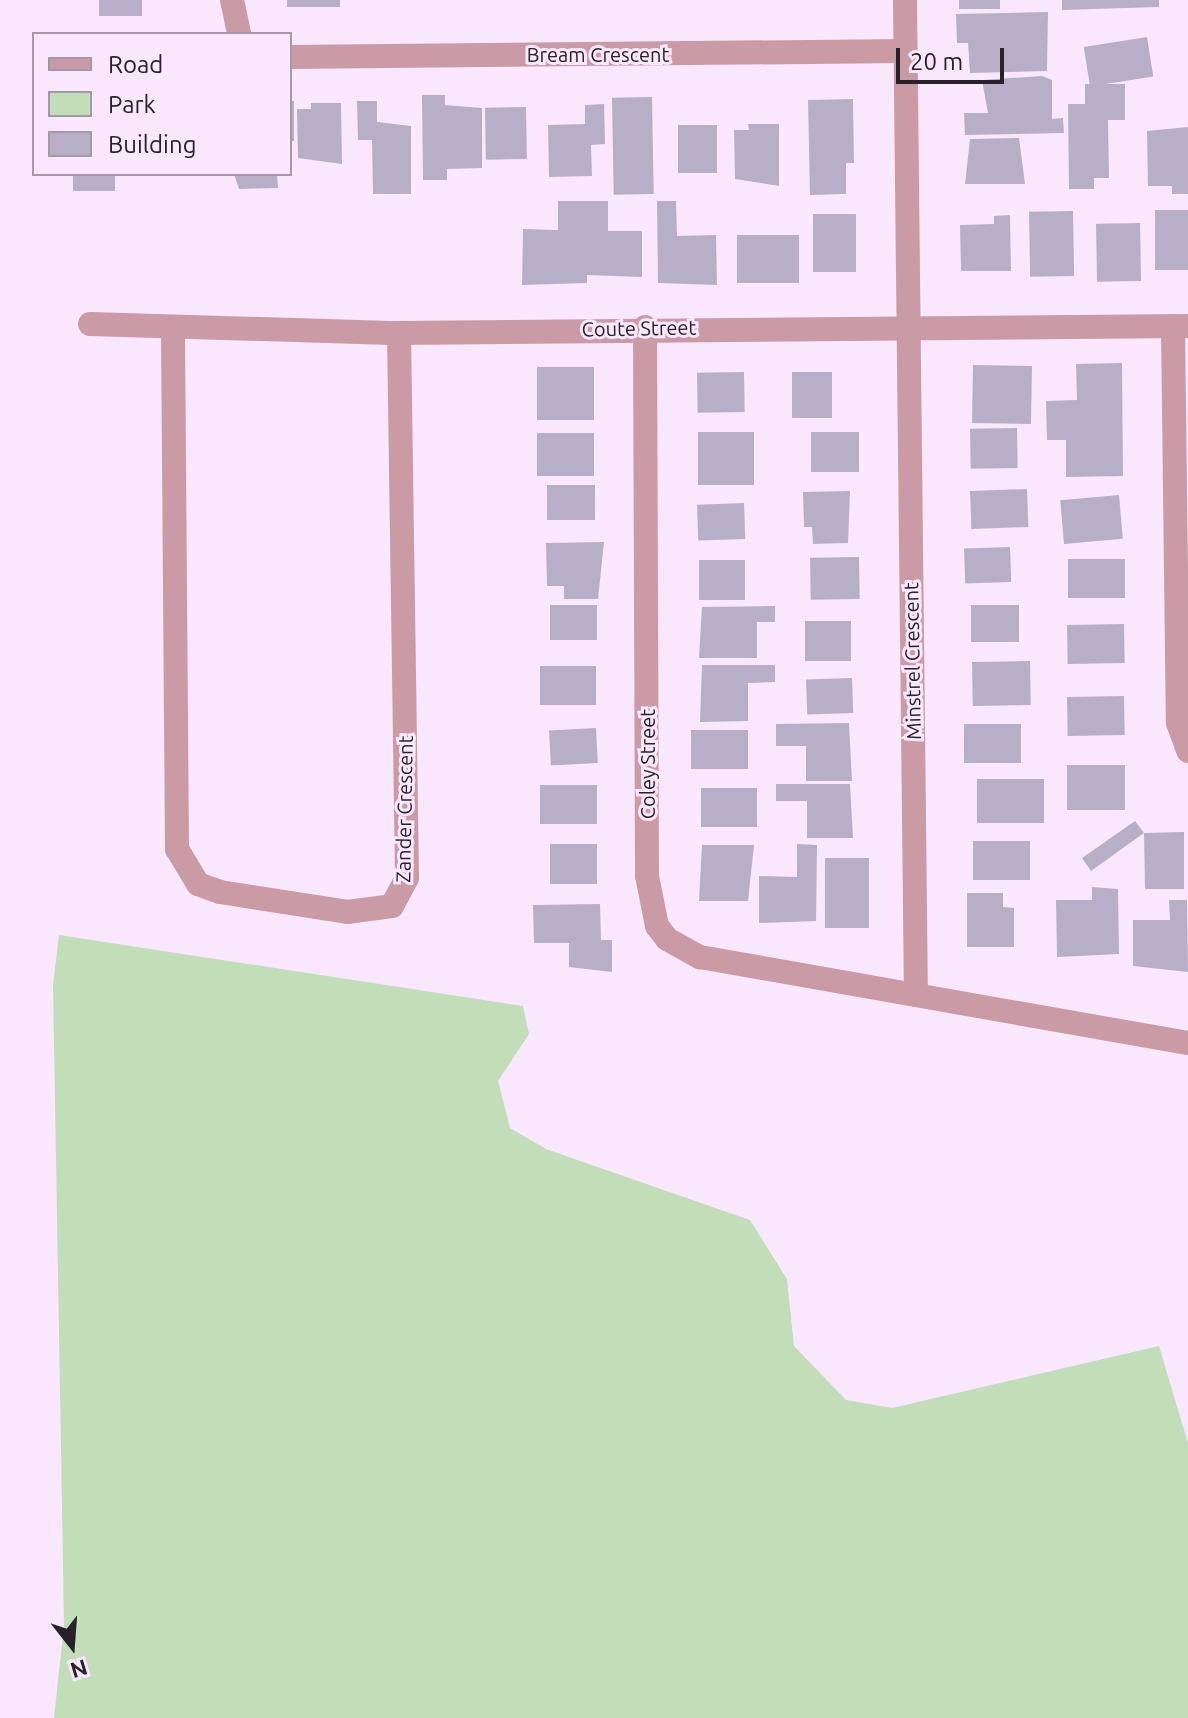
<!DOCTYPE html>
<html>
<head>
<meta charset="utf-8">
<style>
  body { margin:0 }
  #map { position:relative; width:1188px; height:1718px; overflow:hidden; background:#f9e8fd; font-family:Ubuntu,sans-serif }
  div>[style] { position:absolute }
  .green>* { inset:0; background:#c1deb9 }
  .building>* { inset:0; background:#b7afc7; transform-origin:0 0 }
  .street>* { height:24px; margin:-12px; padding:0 12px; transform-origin:12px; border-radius:12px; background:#ca9ba5 }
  span { translate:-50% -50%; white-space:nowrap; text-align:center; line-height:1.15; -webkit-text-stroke:6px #f9e8fd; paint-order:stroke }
  .street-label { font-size:20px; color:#272128 }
  .legend { position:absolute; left:32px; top:32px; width:260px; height:144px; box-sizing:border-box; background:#f9e8fd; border:2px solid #a598a8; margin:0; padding:10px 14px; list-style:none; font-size:24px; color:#272128 }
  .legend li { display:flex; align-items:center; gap:16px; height:40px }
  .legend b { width:40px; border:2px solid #a598a8 }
  .north { position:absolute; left:32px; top:1606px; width:80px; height:80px; -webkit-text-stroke:6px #f9e8fd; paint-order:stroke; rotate:163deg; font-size:22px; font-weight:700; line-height:32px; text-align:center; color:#272128 }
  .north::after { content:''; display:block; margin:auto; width:28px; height:36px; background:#272128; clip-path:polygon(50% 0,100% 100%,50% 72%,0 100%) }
  .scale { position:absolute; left:896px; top:48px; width:108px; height:36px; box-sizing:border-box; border:4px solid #272128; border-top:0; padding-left:10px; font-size:24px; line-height:28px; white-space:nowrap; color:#272128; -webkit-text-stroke:6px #f9e8fd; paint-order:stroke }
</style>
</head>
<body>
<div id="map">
  <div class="green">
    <div style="clip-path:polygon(59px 935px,523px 1006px,529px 1034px,498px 1081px,510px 1128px,546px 1149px,750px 1220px,787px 1279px,794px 1346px,846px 1400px,892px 1408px,1159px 1346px,1188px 1443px,1188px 1718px,54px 1718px,64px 1625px,53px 985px)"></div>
  </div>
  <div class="building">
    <div style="left:99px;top:0;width:43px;height:16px"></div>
    <div style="left:287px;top:0;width:53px;height:7px"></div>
    <div style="left:959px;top:0;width:41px;height:9px"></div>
    <div style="clip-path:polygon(1062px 0,1159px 0,1159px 7px,1062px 10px)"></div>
    <div style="clip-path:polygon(1048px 12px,1047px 71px,970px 73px,968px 43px,957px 43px,956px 14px)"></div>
    <div style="left:1147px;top:37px;width:40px;height:64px;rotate:81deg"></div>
    <div style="clip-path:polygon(1042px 76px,1052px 80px,1052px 119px,1063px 118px,1064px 133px,965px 135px,964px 113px,988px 113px,982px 80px)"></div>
    <div style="clip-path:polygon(1085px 84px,1125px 84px,1125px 120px,1108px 120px,1109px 178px,1094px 178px,1094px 189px,1069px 189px,1068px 104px,1085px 104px)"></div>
    <div style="clip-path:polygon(422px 95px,445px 95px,445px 105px,482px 108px,482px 168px,447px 169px,447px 180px,423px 180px)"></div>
    <div style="left:652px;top:97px;width:97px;height:40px;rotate:89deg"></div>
    <div style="clip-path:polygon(853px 99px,854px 163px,846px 163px,846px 194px,810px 195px,808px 100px)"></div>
    <div style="left:290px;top:101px;width:4px;height:40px"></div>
    <div style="clip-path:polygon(357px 101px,377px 101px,377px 122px,411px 126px,411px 194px,373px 194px,372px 140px,358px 140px)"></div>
    <div style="clip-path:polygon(311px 103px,341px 103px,342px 164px,298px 158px,297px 109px,311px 109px)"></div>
    <div style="clip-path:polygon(604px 104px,605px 144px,591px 145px,592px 176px,549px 177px,548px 125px,585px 124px,585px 105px)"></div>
    <div style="left:526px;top:107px;width:52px;height:41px;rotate:89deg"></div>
    <div style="clip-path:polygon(748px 124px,779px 124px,779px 186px,735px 179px,734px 130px,749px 130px)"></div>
    <div style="left:678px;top:125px;width:39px;height:48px"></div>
    <div style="clip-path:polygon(1188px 127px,1188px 194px,1172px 194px,1172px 186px,1148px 186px,1147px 131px)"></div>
    <div style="clip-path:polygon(1019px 138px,1025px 184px,965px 184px,970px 139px)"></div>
    <div style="left:73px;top:174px;width:42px;height:17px"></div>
    <div style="clip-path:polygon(234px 174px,277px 174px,278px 188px,239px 189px)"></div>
    <div style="clip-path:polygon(558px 201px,608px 201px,608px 231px,642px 231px,642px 277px,587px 275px,587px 283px,522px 285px,523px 229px,558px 230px)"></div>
    <div style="clip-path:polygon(657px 201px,676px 201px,677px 236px,716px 235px,717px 285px,658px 283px)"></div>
    <div style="left:1155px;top:210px;width:33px;height:60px"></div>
    <div style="left:1073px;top:211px;width:65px;height:44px;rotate:89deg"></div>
    <div style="left:813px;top:214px;width:43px;height:58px"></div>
    <div style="clip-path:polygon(1010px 215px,1011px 271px,961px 271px,960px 225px,994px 224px,994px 216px)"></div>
    <div style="left:1140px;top:223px;width:58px;height:44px;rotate:89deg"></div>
    <div style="left:737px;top:235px;width:62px;height:48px"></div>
    <div style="clip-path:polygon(1122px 363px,1123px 476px,1066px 477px,1066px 440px,1047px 440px,1046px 401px,1077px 400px,1076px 364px)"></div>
    <div style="left:973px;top:365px;width:59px;height:58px;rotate:1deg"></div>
    <div style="left:537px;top:367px;width:57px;height:53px"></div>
    <div style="left:744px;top:372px;width:40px;height:47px;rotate:89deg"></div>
    <div style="left:792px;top:372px;width:40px;height:46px"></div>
    <div style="left:1017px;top:428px;width:40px;height:47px;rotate:89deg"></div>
    <div style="left:698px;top:432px;width:56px;height:53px"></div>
    <div style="left:811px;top:432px;width:48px;height:40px"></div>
    <div style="left:537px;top:433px;width:57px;height:43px"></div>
    <div style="left:595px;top:485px;width:35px;height:48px;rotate:90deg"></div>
    <div style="left:1027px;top:489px;width:38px;height:57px;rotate:88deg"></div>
    <div style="clip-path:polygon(850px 491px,848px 543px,813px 544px,812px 527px,804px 527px,803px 492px)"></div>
    <div style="left:1119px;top:495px;width:44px;height:59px;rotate:85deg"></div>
    <div style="left:744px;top:503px;width:36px;height:47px;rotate:88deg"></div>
    <div style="clip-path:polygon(604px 542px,598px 599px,564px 599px,564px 586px,547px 586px,546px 543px)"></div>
    <div style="left:1010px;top:547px;width:35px;height:46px;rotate:88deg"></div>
    <div style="left:859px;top:557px;width:42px;height:49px;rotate:89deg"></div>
    <div style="left:1125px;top:559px;width:39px;height:57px;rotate:90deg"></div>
    <div style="left:699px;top:560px;width:46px;height:40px"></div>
    <div style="left:597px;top:605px;width:35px;height:47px;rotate:90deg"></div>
    <div style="left:971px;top:605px;width:48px;height:37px"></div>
    <div style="clip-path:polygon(775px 606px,775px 622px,757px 622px,757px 658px,699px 658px,702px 607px)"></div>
    <div style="left:805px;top:621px;width:46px;height:40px"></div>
    <div style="left:1124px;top:624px;width:39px;height:57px;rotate:89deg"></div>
    <div style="left:1030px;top:661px;width:44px;height:58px;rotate:89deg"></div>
    <div style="clip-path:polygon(702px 665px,775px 665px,775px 682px,748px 683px,748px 721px,700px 722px)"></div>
    <div style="left:540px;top:666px;width:56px;height:39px"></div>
    <div style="left:852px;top:678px;width:35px;height:46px;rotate:88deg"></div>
    <div style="left:1124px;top:696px;width:39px;height:57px;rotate:89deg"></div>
    <div style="clip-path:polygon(849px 723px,852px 781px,806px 781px,806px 746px,776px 746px,776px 724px)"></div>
    <div style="left:964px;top:724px;width:57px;height:39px"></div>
    <div style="left:596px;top:728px;width:35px;height:47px;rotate:87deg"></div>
    <div style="left:748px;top:730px;width:39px;height:57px;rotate:90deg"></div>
    <div style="left:1067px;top:765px;width:58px;height:45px"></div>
    <div style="left:977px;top:779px;width:67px;height:44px"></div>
    <div style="clip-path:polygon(776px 784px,850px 784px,853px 838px,807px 838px,807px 801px,776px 801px)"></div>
    <div style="left:597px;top:785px;width:39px;height:57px;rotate:90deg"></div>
    <div style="left:701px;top:788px;width:56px;height:39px"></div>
    <div style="clip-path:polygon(1135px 821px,1144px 833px,1184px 832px,1184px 889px,1145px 889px,1144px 833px,1091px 871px,1082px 858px)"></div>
    <div style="left:973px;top:841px;width:57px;height:39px"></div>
    <div style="left:597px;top:844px;width:40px;height:47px;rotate:90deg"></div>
    <div style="clip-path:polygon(797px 844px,817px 845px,816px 921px,759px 923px,759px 876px,797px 877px)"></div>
    <div style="clip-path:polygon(702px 845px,754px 845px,748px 901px,699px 901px)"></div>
    <div style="left:869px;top:858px;width:70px;height:44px;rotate:90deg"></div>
    <div style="clip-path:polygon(1092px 887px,1118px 889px,1119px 954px,1057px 957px,1056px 900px,1092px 900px)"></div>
    <div style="clip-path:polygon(967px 893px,1003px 893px,1003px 907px,1014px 908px,1014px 947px,967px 947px)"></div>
    <div style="clip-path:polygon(1169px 900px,1187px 900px,1188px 972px,1133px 966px,1133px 920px,1170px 920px)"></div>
    <div style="clip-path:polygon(600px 904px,601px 940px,612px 940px,612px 972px,569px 967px,569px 943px,534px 943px,533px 905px)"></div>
  </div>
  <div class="street">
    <div style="left:232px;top:0;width:35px;rotate:78deg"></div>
    <div style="left:905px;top:0;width:995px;rotate:89.37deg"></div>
    <div style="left:290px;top:57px;width:615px;rotate:-0.56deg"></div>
    <div style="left:90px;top:324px;width:309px;rotate:1.7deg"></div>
    <div style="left:399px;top:333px;width:789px;rotate:-0.51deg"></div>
    <div style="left:1173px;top:326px;width:397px;rotate:89.3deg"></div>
    <div style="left:1178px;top:723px;width:30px;rotate:70deg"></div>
    <div style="left:645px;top:327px;width:549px;rotate:89.79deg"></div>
    <div style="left:647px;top:876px;width:51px;rotate:78.7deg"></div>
    <div style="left:657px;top:926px;width:16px;rotate:52deg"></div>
    <div style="left:667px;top:939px;width:38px;rotate:29deg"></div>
    <div style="left:700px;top:957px;width:496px;rotate:10deg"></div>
    <div style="left:173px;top:330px;width:519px;rotate:89.56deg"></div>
    <div style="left:177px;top:849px;width:41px;rotate:59deg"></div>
    <div style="left:198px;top:884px;width:23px;rotate:20deg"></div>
    <div style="left:220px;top:892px;width:129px;rotate:8.9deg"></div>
    <div style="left:347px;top:912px;width:45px;rotate:-7.6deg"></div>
    <div style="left:392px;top:906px;width:32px;rotate:-62deg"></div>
    <div style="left:407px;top:878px;width:545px;rotate:-90.84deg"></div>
  </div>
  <div class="street-label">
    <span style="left:598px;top:54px">Bream Crescent</span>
    <span style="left:639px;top:328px;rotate:-1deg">Coute Street</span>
    <span style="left:912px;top:661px;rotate:-91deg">Minstrel Crescent</span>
    <span style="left:647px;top:764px;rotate:-90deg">Coley Street</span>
    <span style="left:404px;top:809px;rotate:-89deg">Zander Crescent</span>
  </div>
  <ul class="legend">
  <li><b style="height:10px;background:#ca9ba5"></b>Road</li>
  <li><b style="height:22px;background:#c1deb9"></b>Park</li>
  <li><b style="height:22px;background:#b7afc7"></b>Building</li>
  </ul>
  <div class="north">N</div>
  <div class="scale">20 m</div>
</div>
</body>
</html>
